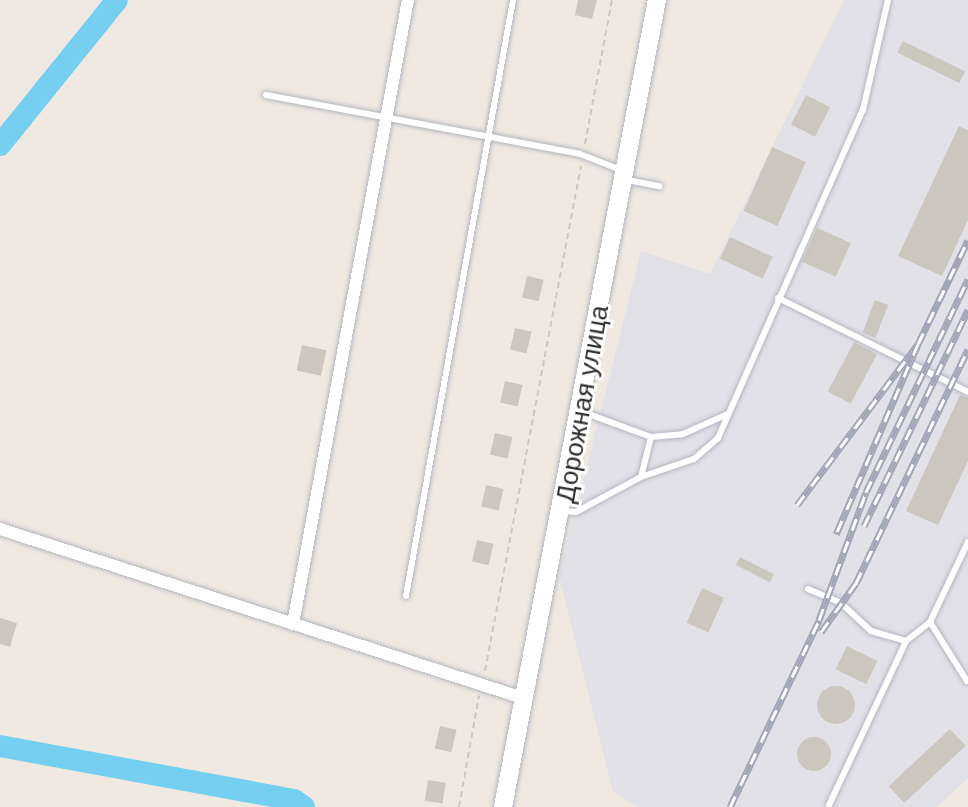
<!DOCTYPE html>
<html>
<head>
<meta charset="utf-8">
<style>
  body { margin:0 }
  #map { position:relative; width:968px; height:807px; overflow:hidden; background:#efe9e1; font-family:Helvetica,sans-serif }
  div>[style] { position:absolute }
  .industrial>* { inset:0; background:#e3e1e8 }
  .river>* { height:22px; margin:-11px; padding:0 11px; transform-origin:11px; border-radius:11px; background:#75cff0 }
  .building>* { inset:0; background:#cbc7bf; transform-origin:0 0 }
  .round { border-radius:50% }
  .path>* { height:2px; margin-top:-1px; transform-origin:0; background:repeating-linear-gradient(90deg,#c9c9c9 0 6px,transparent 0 10px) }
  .roads { filter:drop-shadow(0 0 2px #b4b7c1) drop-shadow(0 0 2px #b4b7c1) }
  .lane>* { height:6px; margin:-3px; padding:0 3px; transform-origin:3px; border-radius:3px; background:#fff }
  .street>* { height:12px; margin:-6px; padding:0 6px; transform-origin:6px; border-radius:6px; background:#fff }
  .secondary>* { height:18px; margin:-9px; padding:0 9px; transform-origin:9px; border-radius:9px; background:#fff }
  .rail>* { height:7px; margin-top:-3.5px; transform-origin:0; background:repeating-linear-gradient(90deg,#fff 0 12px,#a3a6b8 0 24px); box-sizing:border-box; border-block:2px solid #a3a6b8 }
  span { translate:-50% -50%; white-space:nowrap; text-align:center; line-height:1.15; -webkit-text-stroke:6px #fff; paint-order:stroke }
  .street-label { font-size:26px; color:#2e2e2e }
</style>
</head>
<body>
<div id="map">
  <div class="industrial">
    <div style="clip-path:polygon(844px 0,968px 0,968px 778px,937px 807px,638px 807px,613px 792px,559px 576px,641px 251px,710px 274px)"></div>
  </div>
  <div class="river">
    <div style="left:0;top:145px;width:186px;rotate:-51.1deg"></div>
    <div style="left:0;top:746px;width:299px;rotate:10.4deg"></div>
    <div style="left:294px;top:800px;width:12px;rotate:35deg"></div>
  </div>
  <div class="building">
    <div style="clip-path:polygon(578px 0,597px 0,592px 19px,575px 15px)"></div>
    <div style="left:903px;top:41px;width:69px;height:13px;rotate:26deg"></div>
    <div style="left:806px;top:95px;width:27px;height:33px;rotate:27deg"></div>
    <div style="clip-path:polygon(959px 126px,968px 130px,968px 220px,942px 276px,898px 256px)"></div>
    <div style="left:772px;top:147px;width:37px;height:70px;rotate:24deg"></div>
    <div style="left:817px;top:228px;width:37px;height:37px;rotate:24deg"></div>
    <div style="left:730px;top:237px;width:47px;height:24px;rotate:25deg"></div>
    <div style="left:527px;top:276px;width:17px;height:22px;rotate:13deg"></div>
    <div style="left:875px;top:300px;width:14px;height:35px;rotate:21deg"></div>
    <div style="left:515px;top:328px;width:17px;height:22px;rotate:13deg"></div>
    <div style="left:854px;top:342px;width:26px;height:56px;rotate:28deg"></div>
    <div style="left:302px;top:345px;width:25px;height:26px;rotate:12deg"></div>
    <div style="left:505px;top:381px;width:18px;height:22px;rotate:13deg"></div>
    <div style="clip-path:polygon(960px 395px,968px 398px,968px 461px,938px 525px,906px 511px)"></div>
    <div style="left:495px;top:433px;width:18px;height:22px;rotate:13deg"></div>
    <div style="left:486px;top:485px;width:18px;height:22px;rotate:13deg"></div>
    <div style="left:477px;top:540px;width:17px;height:22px;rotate:13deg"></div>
    <div style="left:740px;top:557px;width:38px;height:9px;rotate:27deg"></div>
    <div style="left:702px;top:588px;width:24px;height:38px;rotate:24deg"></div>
    <div style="clip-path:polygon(0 618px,17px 623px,10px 647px,0 644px)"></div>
    <div style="left:847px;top:646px;width:34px;height:26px;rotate:26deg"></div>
    <div class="round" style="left:817px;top:686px;width:38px;height:38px"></div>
    <div style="left:440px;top:726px;width:17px;height:23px;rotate:13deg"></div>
    <div style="left:950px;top:729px;width:23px;height:84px;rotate:47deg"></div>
    <div class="round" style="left:797px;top:737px;width:34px;height:34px"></div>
    <div style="left:428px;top:780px;width:18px;height:21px;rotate:9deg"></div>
  </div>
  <div class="path">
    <div style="left:585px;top:144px;width:147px;rotate:-79.4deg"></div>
    <div style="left:485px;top:671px;width:514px;rotate:-79.24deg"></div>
    <div style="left:459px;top:807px;width:113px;rotate:-79.8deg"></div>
  </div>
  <div class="roads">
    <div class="lane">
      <div style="left:266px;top:95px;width:319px;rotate:10.6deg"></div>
      <div style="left:580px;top:154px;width:44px;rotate:21.3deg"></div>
      <div style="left:627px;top:180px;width:33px;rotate:11deg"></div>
      <div style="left:778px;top:298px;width:212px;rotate:26.3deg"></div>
      <div style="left:651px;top:437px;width:32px;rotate:-5deg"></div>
      <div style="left:683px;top:434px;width:49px;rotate:-24deg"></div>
      <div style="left:641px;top:477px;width:56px;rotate:-18.8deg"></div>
      <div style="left:694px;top:459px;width:32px;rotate:-41deg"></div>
      <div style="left:718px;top:438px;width:359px;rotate:-66.2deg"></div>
      <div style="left:863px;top:110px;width:113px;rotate:-77.2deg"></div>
      <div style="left:563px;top:511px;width:13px;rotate:4deg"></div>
      <div style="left:576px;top:512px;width:74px;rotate:-28.3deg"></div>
      <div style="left:641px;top:477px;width:41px;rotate:-76deg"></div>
      <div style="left:651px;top:437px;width:72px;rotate:-159.8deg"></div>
      <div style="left:808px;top:589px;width:36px;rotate:23deg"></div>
      <div style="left:841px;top:603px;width:41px;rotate:43deg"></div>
      <div style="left:871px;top:631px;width:36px;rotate:16deg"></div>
      <div style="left:906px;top:641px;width:31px;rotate:-38deg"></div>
      <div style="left:930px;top:622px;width:89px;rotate:-64.6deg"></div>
      <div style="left:406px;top:596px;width:606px;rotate:-79.82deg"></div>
      <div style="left:930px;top:622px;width:70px;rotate:57.9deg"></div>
      <div style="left:829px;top:805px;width:181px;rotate:-64.8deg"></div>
    </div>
    <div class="street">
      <div style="left:0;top:529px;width:550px;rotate:17.91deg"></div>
      <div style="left:293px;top:624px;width:635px;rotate:-79.56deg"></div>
    </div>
    <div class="secondary">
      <div style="left:503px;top:807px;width:822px;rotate:-79.2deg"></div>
    </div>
  </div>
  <div class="rail">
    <div style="left:918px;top:344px;width:115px;rotate:-64.3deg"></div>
    <div style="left:797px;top:505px;width:201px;rotate:-53.1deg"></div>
    <div style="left:918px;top:344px;width:207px;rotate:113.3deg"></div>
    <div style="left:864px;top:526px;width:240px;rotate:-64.3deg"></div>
    <div style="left:821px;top:632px;width:60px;rotate:-54.5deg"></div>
    <div style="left:856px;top:583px;width:259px;rotate:-64.4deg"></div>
    <div style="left:730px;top:807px;width:207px;rotate:-64.5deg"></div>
    <div style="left:819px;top:620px;width:136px;rotate:-69.8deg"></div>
    <div style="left:866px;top:492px;width:236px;rotate:-64.4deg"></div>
  </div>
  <div class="street-label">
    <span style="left:583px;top:404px;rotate:-80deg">Дорожная улица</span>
  </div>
</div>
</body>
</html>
